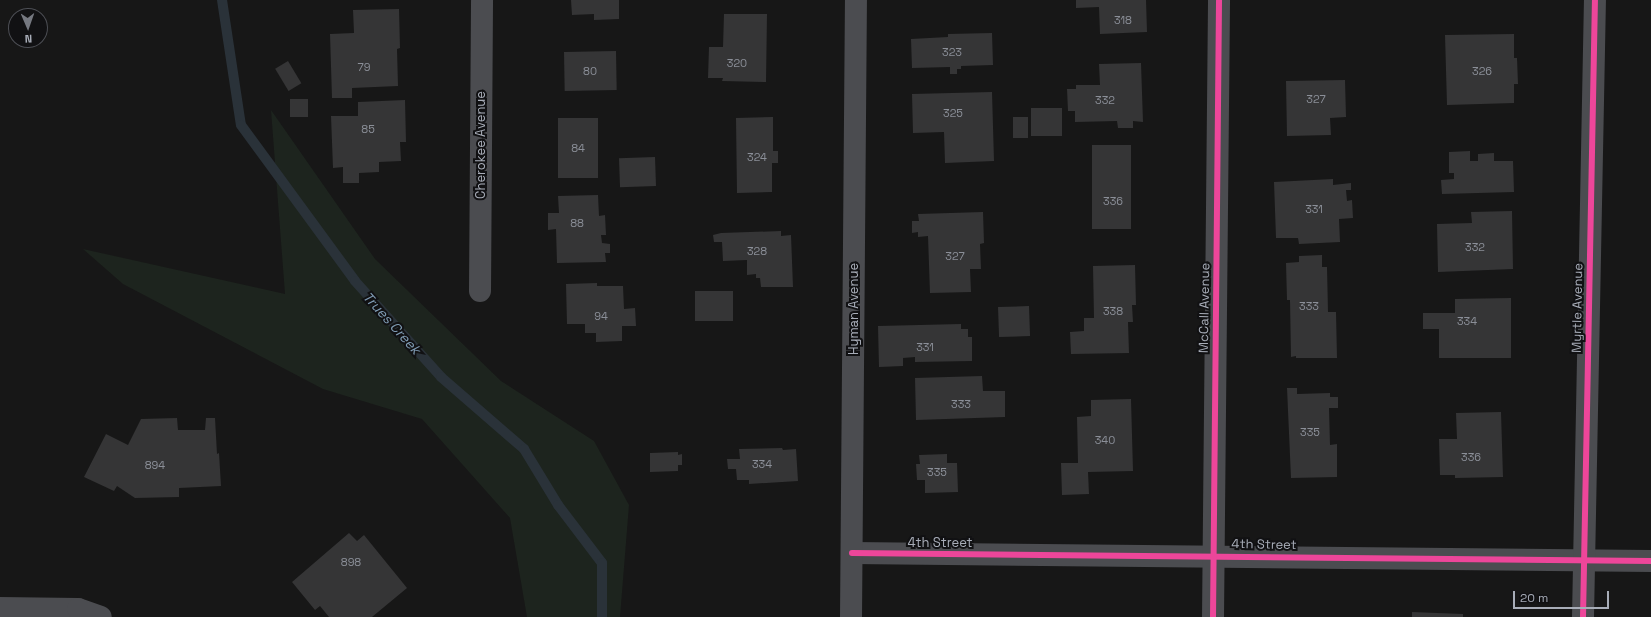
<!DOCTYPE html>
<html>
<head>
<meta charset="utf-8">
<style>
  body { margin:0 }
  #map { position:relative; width:1651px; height:617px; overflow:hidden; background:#171717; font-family:"Space Grotesk",sans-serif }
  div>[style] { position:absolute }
  .green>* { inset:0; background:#1d241e }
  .stream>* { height:10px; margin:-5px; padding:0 5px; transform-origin:5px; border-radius:5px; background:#2a3239 }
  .building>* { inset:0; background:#353536; transform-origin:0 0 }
  .minor>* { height:22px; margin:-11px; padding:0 11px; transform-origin:11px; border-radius:11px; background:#4b4c50 }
  .cycleway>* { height:6px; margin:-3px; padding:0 3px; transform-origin:3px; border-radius:3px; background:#ed469a }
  span { translate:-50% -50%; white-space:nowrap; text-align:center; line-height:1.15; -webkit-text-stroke:4px #111113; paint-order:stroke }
  .number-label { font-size:11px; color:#8b8f98 }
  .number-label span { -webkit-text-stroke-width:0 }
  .street-label { font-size:13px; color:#a8adb8 }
  .water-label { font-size:14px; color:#7f9bb3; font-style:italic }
  .north { position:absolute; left:8px; top:8px; width:40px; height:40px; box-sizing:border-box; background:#111113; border:1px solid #4d4f55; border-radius:50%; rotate:178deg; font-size:11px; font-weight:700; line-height:16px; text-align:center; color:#a8adb8 }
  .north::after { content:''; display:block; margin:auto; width:14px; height:18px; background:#757880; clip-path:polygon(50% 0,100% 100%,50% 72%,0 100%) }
  .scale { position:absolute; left:1513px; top:591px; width:96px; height:18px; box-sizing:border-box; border:2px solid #a8adb8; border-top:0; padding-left:5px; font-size:12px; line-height:14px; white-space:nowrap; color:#a8adb8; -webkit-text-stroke:3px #111113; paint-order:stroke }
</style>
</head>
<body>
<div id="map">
  <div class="green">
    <div style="clip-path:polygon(271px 110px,375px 259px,501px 381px,594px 441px,629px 505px,620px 617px,527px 617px,510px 518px,422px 419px,323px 389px,123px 284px,83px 249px,285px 294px)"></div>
  </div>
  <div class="stream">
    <div style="left:222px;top:0;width:126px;rotate:81.4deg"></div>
    <div style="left:241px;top:125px;width:193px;rotate:53.8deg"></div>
    <div style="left:355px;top:281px;width:129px;rotate:48.1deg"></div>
    <div style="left:441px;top:377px;width:110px;rotate:40.9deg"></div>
    <div style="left:524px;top:449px;width:66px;rotate:58.7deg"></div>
    <div style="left:558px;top:505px;width:73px;rotate:52.8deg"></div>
    <div style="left:602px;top:563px;width:54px;rotate:90deg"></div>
  </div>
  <div class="building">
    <div style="clip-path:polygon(571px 0,619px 0,619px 19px,594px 20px,594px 14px,572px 15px)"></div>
    <div style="clip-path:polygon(1076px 0,1146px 0,1147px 32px,1100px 34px,1099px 7px,1076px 8px)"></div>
    <div style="clip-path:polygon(399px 9px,400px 48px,397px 49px,398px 86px,352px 88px,352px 98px,332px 98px,330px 34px,354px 33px,353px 10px)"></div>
    <div style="clip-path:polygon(724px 14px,767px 14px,766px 82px,722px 81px,723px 78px,708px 78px,709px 47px,723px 47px)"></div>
    <div style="clip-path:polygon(992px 33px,993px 65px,961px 66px,961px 69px,957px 69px,957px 74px,950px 74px,950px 67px,912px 68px,911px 39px,948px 37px,948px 34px)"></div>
    <div style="clip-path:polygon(1514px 34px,1514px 58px,1517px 58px,1518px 84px,1514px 84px,1514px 103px,1447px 105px,1445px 35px)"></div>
    <div style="left:616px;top:51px;width:39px;height:52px;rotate:89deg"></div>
    <div style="left:288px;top:61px;width:26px;height:15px;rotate:59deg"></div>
    <div style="clip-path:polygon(1141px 63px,1143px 122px,1133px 121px,1133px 128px,1118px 128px,1117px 121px,1075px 122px,1075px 111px,1068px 111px,1067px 89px,1076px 89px,1076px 85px,1100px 85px,1099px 64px)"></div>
    <div style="clip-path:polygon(1345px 80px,1346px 117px,1330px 118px,1331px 135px,1287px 136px,1286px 81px)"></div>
    <div style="clip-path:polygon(992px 92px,994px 161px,945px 163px,944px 132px,913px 133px,912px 94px)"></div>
    <div style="left:290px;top:99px;width:18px;height:18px"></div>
    <div style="clip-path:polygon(405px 100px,406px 142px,400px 142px,401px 161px,379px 162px,379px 172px,359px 173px,359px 183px,343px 183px,343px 167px,333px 168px,331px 116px,358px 116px,358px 102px)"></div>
    <div style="left:1062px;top:108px;width:28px;height:31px;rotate:90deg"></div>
    <div style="clip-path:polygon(773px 117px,773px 151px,778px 151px,778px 163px,772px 163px,772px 192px,737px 193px,736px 118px)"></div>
    <div style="left:1028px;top:117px;width:21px;height:15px;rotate:90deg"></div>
    <div style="left:558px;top:118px;width:40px;height:60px"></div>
    <div style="left:1092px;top:145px;width:39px;height:84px"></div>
    <div style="clip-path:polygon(1470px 151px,1470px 161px,1478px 161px,1478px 154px,1494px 153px,1494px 161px,1513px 161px,1514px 192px,1442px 194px,1441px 180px,1454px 179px,1454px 173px,1449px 173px,1449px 152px)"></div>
    <div style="left:655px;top:157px;width:29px;height:36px;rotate:88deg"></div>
    <div style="clip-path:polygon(1333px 179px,1333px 185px,1351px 183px,1351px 190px,1346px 190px,1347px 201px,1352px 200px,1353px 218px,1339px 219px,1340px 242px,1299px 244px,1298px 238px,1276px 238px,1274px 182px)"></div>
    <div style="clip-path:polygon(598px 195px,599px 216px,605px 215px,606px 235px,601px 235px,602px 243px,610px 244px,610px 253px,605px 253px,606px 262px,557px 263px,556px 229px,548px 230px,548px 213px,559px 213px,558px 196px)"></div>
    <div style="clip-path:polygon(1512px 211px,1513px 269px,1438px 272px,1437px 224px,1472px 223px,1471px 212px)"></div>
    <div style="clip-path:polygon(983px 212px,984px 243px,980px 244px,981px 269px,970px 269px,971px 292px,930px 293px,928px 236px,918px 237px,918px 232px,912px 233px,912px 221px,919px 221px,918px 214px)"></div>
    <div style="clip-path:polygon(781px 231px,781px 236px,791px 235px,793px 287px,761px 287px,760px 278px,756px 278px,756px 274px,747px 275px,747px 260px,723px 261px,722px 242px,714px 242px,713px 235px,721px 233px)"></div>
    <div style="clip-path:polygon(1322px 255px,1322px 267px,1327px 267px,1328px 312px,1336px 312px,1337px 358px,1296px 358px,1296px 356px,1291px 357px,1290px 300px,1287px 300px,1286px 263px,1299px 262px,1299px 256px)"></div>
    <div style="clip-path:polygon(1135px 265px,1136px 305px,1132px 305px,1133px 322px,1128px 322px,1129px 353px,1071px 354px,1070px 332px,1084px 331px,1084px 318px,1094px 318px,1093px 266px)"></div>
    <div style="clip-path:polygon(597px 283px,597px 286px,623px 286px,624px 309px,635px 308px,636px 326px,622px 326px,622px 341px,596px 342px,596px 333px,585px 333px,585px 324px,567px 324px,566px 284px)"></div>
    <div style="left:695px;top:291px;width:38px;height:30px"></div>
    <div style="clip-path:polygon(1511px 298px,1511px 358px,1439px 358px,1439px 329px,1423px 329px,1423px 313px,1455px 313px,1455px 299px)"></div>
    <div style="left:1029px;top:306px;width:30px;height:31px;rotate:88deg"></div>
    <div style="clip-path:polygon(961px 324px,961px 329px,968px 329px,968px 337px,972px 337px,972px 361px,915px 362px,915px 357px,903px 358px,903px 366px,879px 367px,878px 326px)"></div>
    <div style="clip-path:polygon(982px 376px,983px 391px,1005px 391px,1005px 417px,916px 420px,915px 378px)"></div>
    <div style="clip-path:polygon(1287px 388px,1297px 388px,1297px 394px,1330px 393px,1330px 397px,1338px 397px,1338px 408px,1329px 408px,1330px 445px,1337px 444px,1337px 477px,1291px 478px)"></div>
    <div style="clip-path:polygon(1131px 399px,1133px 471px,1088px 472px,1089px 494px,1062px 495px,1061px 463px,1078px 463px,1077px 417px,1091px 416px,1091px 400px)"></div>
    <div style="clip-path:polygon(1501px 412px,1503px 477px,1455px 478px,1455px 475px,1440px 475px,1439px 439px,1457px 439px,1456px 413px)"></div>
    <div style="clip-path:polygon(177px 418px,178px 430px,205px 430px,206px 418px,215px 418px,217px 454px,219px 453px,221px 486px,179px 488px,179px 497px,135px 498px,117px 486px,114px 491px,84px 477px,106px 434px,128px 445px,141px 419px)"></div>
    <div style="clip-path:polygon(782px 448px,783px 450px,796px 449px,798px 481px,749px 484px,749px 480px,737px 480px,736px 469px,728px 469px,727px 459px,740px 459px,739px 449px)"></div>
    <div style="clip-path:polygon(678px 452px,678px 455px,682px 454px,682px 465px,678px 465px,678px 471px,650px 472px,650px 453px)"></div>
    <div style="clip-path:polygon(947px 454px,947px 463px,957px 463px,958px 492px,925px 493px,925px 480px,917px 480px,916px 464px,920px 464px,919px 455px)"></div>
    <div style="clip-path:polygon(349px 533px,357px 541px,364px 535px,407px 588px,372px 617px,329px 617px,320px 606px,315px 610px,292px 582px)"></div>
    <div style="clip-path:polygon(1412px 612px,1463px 614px,1463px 617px,1412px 617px)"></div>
  </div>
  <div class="minor">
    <div style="left:480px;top:291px;width:291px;rotate:-89.6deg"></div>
    <div style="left:852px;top:553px;width:799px;rotate:0.57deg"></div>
    <div style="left:0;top:608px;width:78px;rotate:0.7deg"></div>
    <div style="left:78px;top:609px;width:24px;rotate:19deg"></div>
    <div style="left:851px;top:617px;width:617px;rotate:-89.54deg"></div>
    <div style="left:1213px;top:617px;width:617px;rotate:-89.44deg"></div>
    <div style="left:1583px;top:617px;width:617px;rotate:-88.89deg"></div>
  </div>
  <div class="cycleway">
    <div style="left:852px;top:553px;width:799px;rotate:0.57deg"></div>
    <div style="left:1213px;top:617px;width:617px;rotate:-89.44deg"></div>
    <div style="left:1583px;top:617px;width:617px;rotate:-88.89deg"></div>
  </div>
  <div class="number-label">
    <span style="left:1123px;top:20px">318</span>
    <span style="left:952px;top:52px">323</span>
    <span style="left:737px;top:63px">320</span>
    <span style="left:364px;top:67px">79</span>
    <span style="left:590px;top:71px">80</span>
    <span style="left:1482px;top:71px">326</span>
    <span style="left:1316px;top:99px">327</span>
    <span style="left:1105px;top:100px">332</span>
    <span style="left:953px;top:113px">325</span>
    <span style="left:368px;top:129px">85</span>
    <span style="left:578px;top:148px">84</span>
    <span style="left:757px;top:157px">324</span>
    <span style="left:1113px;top:201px">336</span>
    <span style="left:1314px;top:209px">331</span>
    <span style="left:577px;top:223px">88</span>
    <span style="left:1475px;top:247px">332</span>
    <span style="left:757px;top:251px">328</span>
    <span style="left:955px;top:256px">327</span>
    <span style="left:1309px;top:306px">333</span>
    <span style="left:1113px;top:311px">338</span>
    <span style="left:601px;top:316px">94</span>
    <span style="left:1467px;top:321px">334</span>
    <span style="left:925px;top:347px">331</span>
    <span style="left:961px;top:404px">333</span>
    <span style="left:1310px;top:432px">335</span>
    <span style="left:1105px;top:440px">340</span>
    <span style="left:1471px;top:457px">336</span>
    <span style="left:762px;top:464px">334</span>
    <span style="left:155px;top:465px">894</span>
    <span style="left:937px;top:472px">335</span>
    <span style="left:351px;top:562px">898</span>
  </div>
  <div class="street-label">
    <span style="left:481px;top:145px;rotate:-90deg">Cherokee Avenue</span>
    <span style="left:1205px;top:308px;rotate:-89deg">McCall Avenue</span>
    <span style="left:1578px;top:308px;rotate:-89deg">Myrtle Avenue</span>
    <span style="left:854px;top:309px;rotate:-90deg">Hyman Avenue</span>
    <span style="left:940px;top:543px">4th Street</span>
    <span style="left:1264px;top:545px;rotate:1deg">4th Street</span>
  </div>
  <div class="water-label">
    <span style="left:392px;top:323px;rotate:48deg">Trues Creek</span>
  </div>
  <div class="north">N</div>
  <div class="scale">20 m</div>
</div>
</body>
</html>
